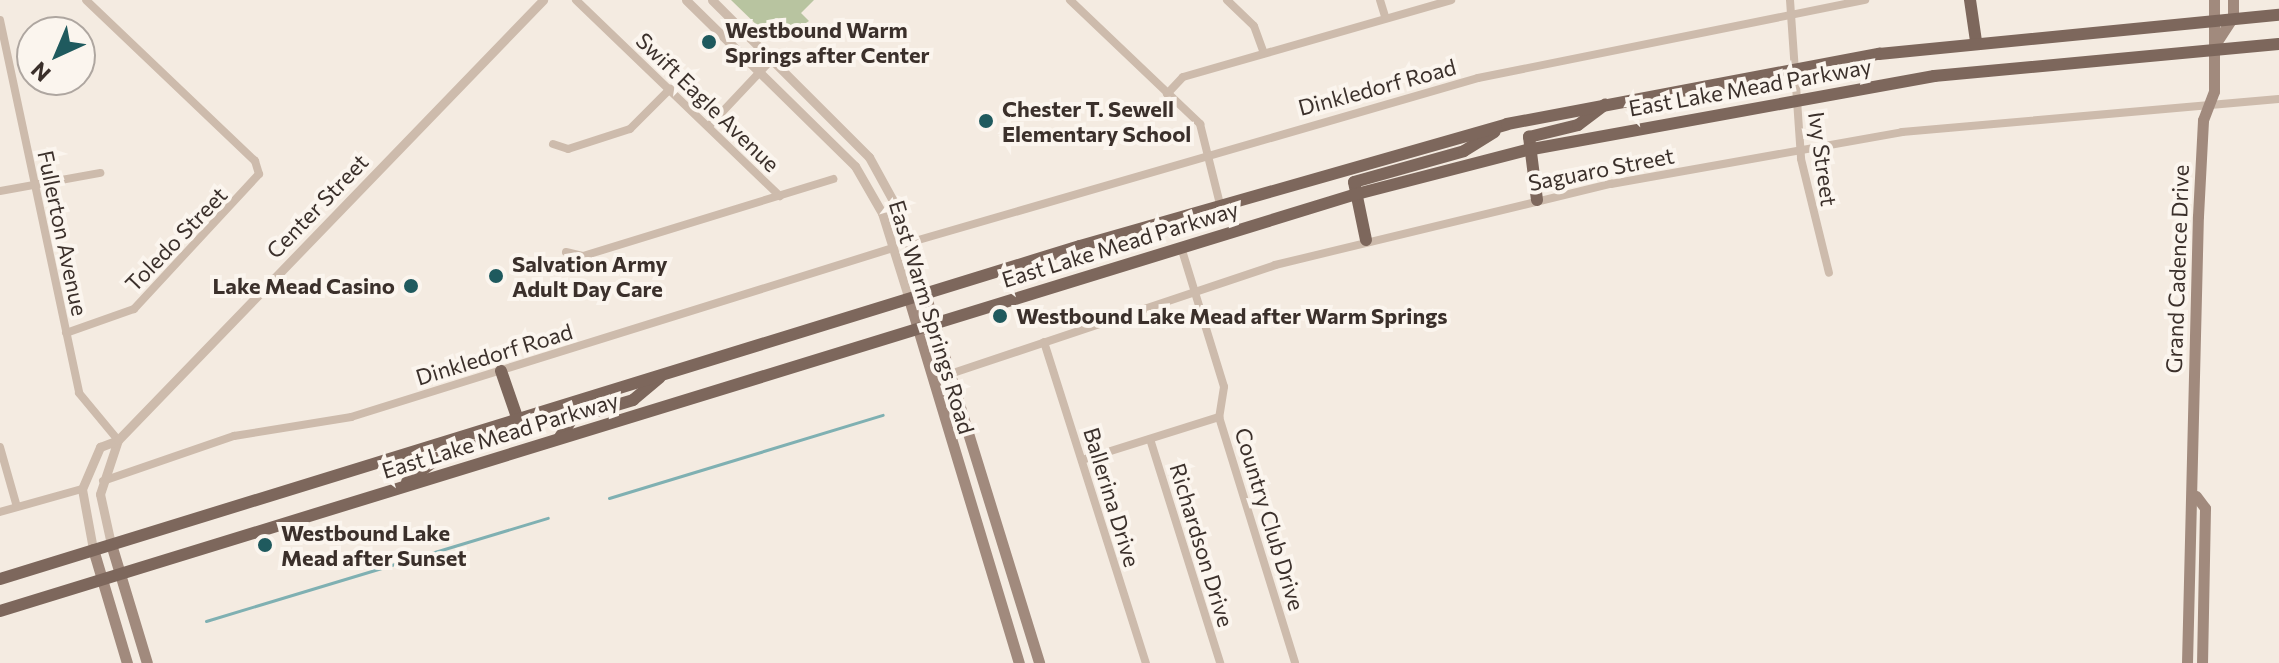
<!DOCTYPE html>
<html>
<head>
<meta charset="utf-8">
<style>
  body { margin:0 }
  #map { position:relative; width:2279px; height:663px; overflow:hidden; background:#f4ebe1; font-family:Commissioner,sans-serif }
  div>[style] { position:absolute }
  .green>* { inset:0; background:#b8c4a0 }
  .stream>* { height:3px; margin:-1.5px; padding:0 1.5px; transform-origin:1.5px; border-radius:1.5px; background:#7fb0b2 }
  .minor>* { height:8px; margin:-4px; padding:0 4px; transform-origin:4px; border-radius:4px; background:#cdbbac }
  .tertiary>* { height:9px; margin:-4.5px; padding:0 4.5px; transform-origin:4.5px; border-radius:4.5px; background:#cdbbac }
  .secondary>* { height:11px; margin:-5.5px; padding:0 5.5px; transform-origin:5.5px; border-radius:5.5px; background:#a18a7d }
  .primary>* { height:12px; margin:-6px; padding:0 6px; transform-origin:6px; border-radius:6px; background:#7d675c }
  .dots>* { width:22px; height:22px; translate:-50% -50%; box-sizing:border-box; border:4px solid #fbf5ee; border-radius:50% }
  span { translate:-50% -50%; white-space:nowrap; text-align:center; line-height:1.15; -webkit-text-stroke:8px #fbf5ee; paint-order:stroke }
  .poi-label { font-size:22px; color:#3b302b; font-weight:700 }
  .left { translate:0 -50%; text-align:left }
  .right { translate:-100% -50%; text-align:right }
  .street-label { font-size:22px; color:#3b302b }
  .north { position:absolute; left:16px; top:16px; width:80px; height:80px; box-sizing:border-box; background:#fbf5ee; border:2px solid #aea6a0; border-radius:50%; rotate:224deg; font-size:22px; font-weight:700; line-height:32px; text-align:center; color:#3b302b }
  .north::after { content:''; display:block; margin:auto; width:28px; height:36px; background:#1f5a5e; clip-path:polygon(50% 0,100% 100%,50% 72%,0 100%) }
</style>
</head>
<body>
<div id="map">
  <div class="green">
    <div style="clip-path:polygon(731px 0,814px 0,801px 13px,809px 21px,785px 37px,774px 27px,766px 34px)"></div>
  </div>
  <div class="stream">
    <div style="left:609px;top:498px;width:286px;rotate:-16.9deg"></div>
    <div style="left:206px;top:621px;width:357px;rotate:-16.8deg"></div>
  </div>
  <div class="minor">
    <div style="left:576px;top:0;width:283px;rotate:43.9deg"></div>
    <div style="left:1070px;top:0;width:180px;rotate:43.6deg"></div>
    <div style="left:1200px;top:124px;width:82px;rotate:76deg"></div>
    <div style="left:1227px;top:0;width:37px;rotate:44deg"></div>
    <div style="left:1254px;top:26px;width:29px;rotate:70deg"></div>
    <div style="left:1380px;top:0;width:17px;rotate:73deg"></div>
    <div style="left:1790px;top:0;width:159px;rotate:86deg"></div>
    <div style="left:1801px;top:159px;width:117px;rotate:76.2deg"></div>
    <div style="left:0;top:20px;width:381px;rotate:78deg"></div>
    <div style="left:79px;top:393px;width:61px;rotate:50.3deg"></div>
    <div style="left:1167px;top:94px;width:23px;rotate:-47deg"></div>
    <div style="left:1183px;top:77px;width:279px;rotate:-16deg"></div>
    <div style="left:709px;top:126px;width:93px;rotate:-46.7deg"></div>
    <div style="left:553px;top:144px;width:16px;rotate:18deg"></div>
    <div style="left:568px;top:149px;width:65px;rotate:-17.9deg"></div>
    <div style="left:630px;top:129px;width:57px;rotate:-45deg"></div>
    <div style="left:0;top:191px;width:102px;rotate:-10.2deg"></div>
    <div style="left:908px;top:243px;width:593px;rotate:-16.14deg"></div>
    <div style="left:1478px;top:78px;width:395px;rotate:-11.4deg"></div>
    <div style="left:1181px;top:247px;width:146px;rotate:72.9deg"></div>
    <div style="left:1224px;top:387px;width:30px;rotate:99deg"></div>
    <div style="left:1219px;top:417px;width:257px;rotate:72.8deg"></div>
    <div style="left:566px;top:252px;width:17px;rotate:13deg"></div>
    <div style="left:583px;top:256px;width:262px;rotate:-17.1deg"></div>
    <div style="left:66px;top:333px;width:72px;rotate:-19.4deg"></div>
    <div style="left:134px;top:309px;width:184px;rotate:-47.2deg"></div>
    <div style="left:259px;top:174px;width:14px;rotate:-107deg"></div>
    <div style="left:255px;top:161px;width:233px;rotate:-136.4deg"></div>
    <div style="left:1044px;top:342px;width:337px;rotate:72.4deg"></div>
    <div style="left:950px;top:374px;width:343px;rotate:-18.5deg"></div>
    <div style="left:1275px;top:265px;width:346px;rotate:-13.6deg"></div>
    <div style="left:1611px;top:184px;width:296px;rotate:-10.1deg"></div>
    <div style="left:1902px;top:132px;width:378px;rotate:-5deg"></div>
    <div style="left:1150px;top:439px;width:235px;rotate:72.6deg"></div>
    <div style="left:0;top:447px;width:62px;rotate:74.2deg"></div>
    <div style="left:1082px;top:460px;width:144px;rotate:-17.4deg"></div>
    <div style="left:103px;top:481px;width:139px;rotate:-19deg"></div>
    <div style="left:234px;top:436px;width:119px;rotate:-9.2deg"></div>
    <div style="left:351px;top:417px;width:568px;rotate:-17.32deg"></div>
    <div style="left:0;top:512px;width:85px;rotate:-15.7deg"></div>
  </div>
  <div class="tertiary">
    <div style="left:686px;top:0;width:237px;rotate:44.5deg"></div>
    <div style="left:855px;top:166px;width:54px;rotate:60.1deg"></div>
    <div style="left:882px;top:213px;width:90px;rotate:72.6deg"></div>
    <div style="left:712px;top:0;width:222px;rotate:45deg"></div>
    <div style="left:869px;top:157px;width:58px;rotate:61.2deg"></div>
    <div style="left:897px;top:208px;width:90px;rotate:72deg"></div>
    <div style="left:111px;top:544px;width:51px;rotate:-102.4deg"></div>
    <div style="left:100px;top:494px;width:57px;rotate:-71.6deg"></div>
    <div style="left:93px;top:549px;width:61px;rotate:-100.4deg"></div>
    <div style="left:82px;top:489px;width:46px;rotate:-66.8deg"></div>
    <div style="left:100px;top:447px;width:19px;rotate:-21deg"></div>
    <div style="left:118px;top:440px;width:612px;rotate:-45.99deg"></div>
  </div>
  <div class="secondary">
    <div style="left:2214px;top:46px;width:35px;rotate:-57deg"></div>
    <div style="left:2233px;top:17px;width:17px;rotate:-90deg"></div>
    <div style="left:925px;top:294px;width:386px;rotate:72.8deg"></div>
    <div style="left:909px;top:299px;width:380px;rotate:73.2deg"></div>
    <div style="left:2196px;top:496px;width:15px;rotate:53deg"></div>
    <div style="left:2205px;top:508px;width:155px;rotate:91.1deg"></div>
    <div style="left:111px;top:544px;width:124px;rotate:73.2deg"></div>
    <div style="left:93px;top:549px;width:119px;rotate:73.4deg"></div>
    <div style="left:2187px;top:663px;width:447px;rotate:-88.6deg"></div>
    <div style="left:2198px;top:216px;width:96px;rotate:-87deg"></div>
    <div style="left:2203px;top:120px;width:31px;rotate:-69deg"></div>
    <div style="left:2214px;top:91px;width:91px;rotate:-90deg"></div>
  </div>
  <div class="primary">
    <div style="left:1970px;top:0;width:41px;rotate:81.7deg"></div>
    <div style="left:1537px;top:200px;width:64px;rotate:-97.2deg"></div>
    <div style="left:1529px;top:137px;width:50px;rotate:-13.8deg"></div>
    <div style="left:1578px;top:125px;width:34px;rotate:-37deg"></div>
    <div style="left:1366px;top:240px;width:59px;rotate:-101.7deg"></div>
    <div style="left:1354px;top:182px;width:114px;rotate:-15.7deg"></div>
    <div style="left:1464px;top:151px;width:36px;rotate:-32deg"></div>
    <div style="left:560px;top:437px;width:23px;rotate:-56deg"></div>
    <div style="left:573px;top:418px;width:63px;rotate:-16.7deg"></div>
    <div style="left:633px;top:400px;width:35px;rotate:-40deg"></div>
    <div style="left:407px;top:482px;width:39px;rotate:-38deg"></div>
    <div style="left:438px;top:458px;width:79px;rotate:-18.4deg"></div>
    <div style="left:513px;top:433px;width:14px;rotate:-69deg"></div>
    <div style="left:518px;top:420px;width:52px;rotate:-109.1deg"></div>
    <div style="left:0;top:579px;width:1130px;rotate:-17.14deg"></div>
    <div style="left:1080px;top:246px;width:444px;rotate:-15.9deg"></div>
    <div style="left:1507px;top:124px;width:379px;rotate:-10.7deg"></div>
    <div style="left:1879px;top:54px;width:402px;rotate:-5.6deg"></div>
    <div style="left:0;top:611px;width:1416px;rotate:-17.09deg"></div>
    <div style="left:1353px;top:195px;width:180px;rotate:-14.5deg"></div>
    <div style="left:1527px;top:150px;width:414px;rotate:-10.3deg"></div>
    <div style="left:1934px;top:76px;width:346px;rotate:-5.3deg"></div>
  </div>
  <div class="dots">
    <div style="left:709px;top:42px;background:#1f5a5e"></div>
    <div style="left:986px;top:121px;background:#1f5a5e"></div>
    <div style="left:496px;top:276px;background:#1f5a5e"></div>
    <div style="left:411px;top:286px;background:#1f5a5e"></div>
    <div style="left:1000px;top:316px;background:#1f5a5e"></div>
    <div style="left:265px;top:545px;background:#1f5a5e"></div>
  </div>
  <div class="poi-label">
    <span class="left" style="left:725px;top:42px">Westbound Warm<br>Springs after Center</span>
    <span class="left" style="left:1002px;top:121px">Chester T. Sewell<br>Elementary School</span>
    <span class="left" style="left:512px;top:276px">Salvation Army<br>Adult Day Care</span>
    <span class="right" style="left:395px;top:286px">Lake Mead Casino</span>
    <span class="left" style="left:1016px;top:316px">Westbound Lake Mead after Warm Springs</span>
    <span class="left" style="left:281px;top:545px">Westbound Lake<br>Mead after Sunset</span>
  </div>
  <div class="street-label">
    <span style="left:1377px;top:87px;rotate:-15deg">Dinkledorf Road</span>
    <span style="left:1750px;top:87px;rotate:-10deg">East Lake Mead Parkway</span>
    <span style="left:708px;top:102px;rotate:44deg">Swift Eagle Avenue</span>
    <span style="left:1823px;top:159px;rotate:82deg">Ivy Street</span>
    <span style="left:1601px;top:169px;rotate:-11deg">Saguaro Street</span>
    <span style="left:317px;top:206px;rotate:-46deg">Center Street</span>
    <span style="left:63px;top:233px;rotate:78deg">Fullerton Avenue</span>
    <span style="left:176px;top:239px;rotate:-46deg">Toledo Street</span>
    <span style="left:1120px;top:244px;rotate:-17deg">East Lake Mead Parkway</span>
    <span style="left:2177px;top:269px;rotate:-88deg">Grand Cadence Drive</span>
    <span style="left:932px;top:317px;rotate:73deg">East Warm Springs Road</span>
    <span style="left:494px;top:354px;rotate:-17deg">Dinkledorf Road</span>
    <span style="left:500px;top:435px;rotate:-17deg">East Lake Mead Parkway</span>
    <span style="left:1112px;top:497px;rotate:73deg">Ballerina Drive</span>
    <span style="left:1270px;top:519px;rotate:73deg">Country Club Drive</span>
    <span style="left:1202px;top:545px;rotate:73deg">Richardson Drive</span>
  </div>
  <div class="north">N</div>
</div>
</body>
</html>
